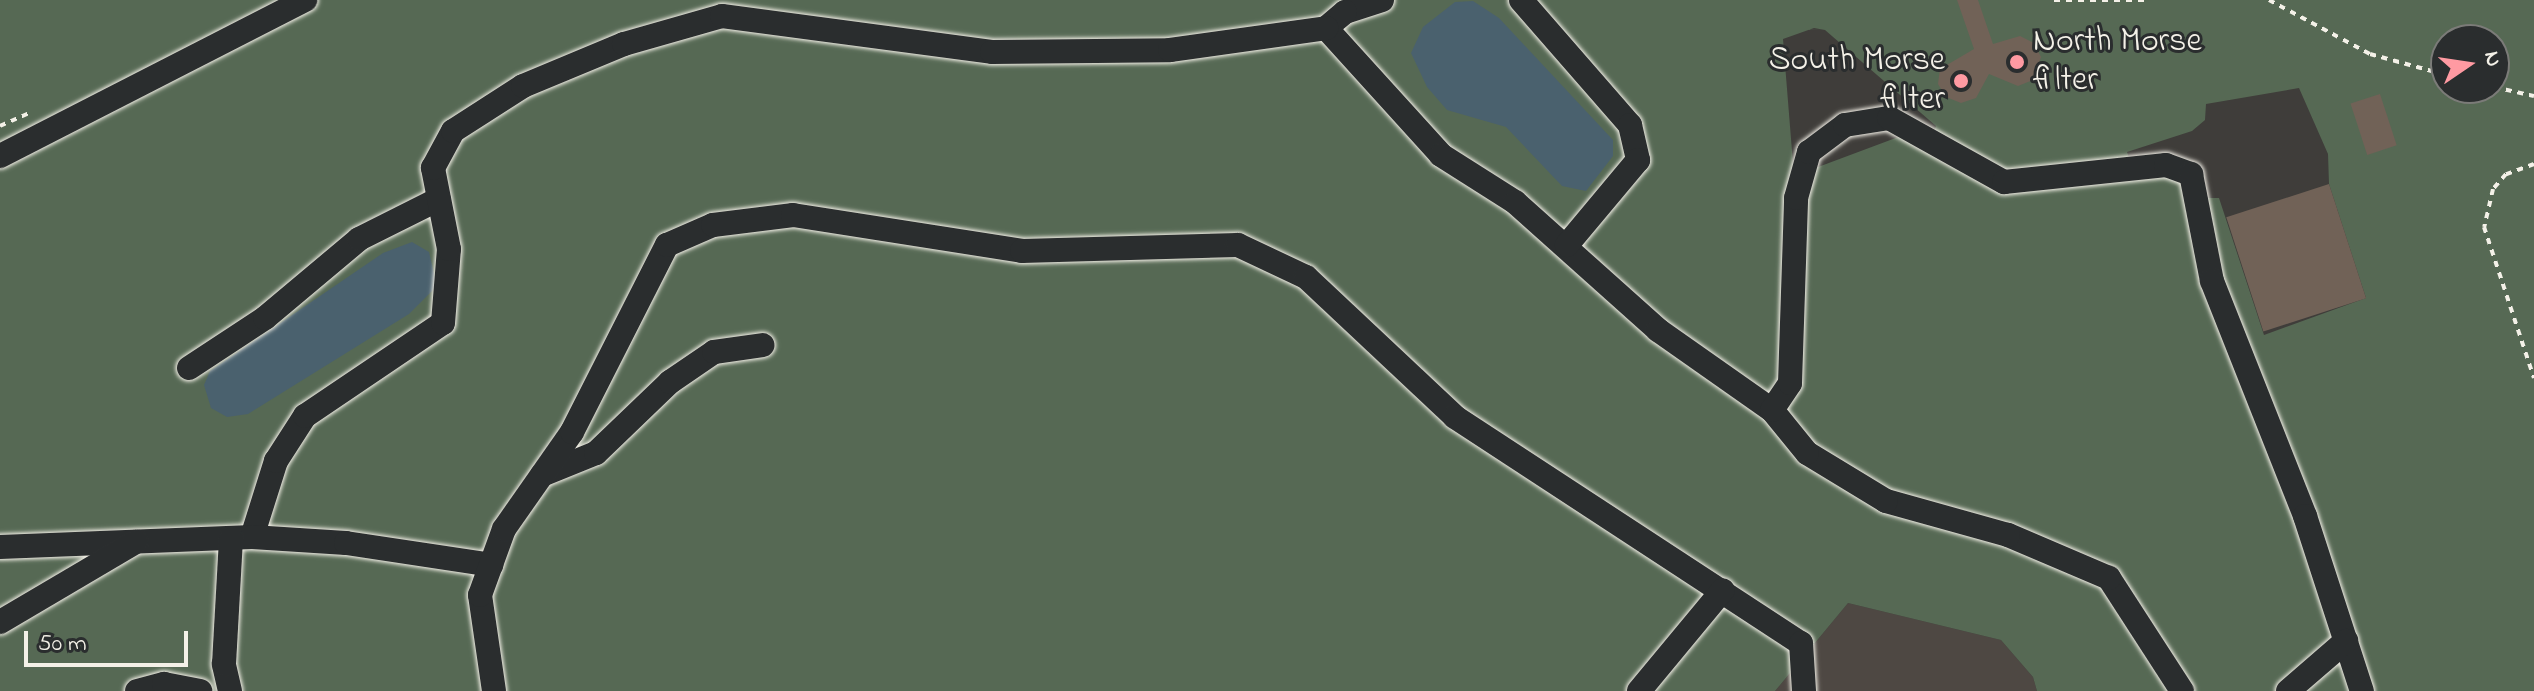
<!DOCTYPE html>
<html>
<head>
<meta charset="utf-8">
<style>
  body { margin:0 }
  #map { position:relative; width:2534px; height:691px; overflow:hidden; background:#3f3d3a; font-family:"Indie Flower",sans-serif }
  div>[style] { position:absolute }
  .built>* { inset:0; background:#4e4843 }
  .green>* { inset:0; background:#566954 }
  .water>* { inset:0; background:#4a616e }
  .building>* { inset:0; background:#716257; transform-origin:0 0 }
  .path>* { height:4px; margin-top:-2px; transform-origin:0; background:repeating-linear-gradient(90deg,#f4f1e8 0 6px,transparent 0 12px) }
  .roads { filter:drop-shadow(0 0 2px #f4f1e8) drop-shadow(0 0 2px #f4f1e8) }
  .minor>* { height:24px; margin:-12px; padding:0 12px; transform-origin:12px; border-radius:12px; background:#2a2d2e }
  .dots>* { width:22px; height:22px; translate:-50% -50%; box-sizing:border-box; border:4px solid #2a2d2e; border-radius:50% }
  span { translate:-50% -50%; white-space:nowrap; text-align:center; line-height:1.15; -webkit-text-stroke:6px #2a2d2e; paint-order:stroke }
  .poi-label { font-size:34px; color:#f4f1e8 }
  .left { translate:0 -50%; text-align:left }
  .right { translate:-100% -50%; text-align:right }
  .north { position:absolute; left:2430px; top:24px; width:80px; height:80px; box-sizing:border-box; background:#2a2d2e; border:2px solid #7b7b78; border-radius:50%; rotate:77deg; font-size:22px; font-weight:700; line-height:32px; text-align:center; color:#f4f1e8 }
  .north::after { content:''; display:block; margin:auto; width:28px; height:36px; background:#ff9aa2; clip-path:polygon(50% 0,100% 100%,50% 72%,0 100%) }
  .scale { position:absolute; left:24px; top:631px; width:164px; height:36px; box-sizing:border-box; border:4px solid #f4f1e8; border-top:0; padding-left:10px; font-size:24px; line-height:28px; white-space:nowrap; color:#f4f1e8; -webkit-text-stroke:6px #2a2d2e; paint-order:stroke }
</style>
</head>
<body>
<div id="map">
  <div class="built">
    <div style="clip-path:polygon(1848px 603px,2001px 640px,2033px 677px,2037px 691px,1775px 691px)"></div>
  </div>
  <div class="green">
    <div style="clip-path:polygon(evenodd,0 0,2534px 0,2534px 691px,2037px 691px,2033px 677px,2001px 640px,1848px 603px,1775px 691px,0 691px,0 0,1814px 28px,1825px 30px,1936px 126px,1928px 146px,1901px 136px,1794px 176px,1783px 39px,1814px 28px,0 0,2446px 40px,2494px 40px,2494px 88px,2446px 88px,2446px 40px,0 0,2299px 88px,2328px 154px,2329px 184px,2366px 298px,2264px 335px,2219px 198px,2185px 198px,2180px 177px,2134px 173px,2127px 152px,2192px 131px,2205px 120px,2206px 104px,2299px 88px)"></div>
  </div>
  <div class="water">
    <div style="clip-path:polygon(1455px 2px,1473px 1px,1499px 18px,1613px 140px,1613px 156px,1586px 191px,1562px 186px,1506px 127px,1447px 110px,1427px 87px,1411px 53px,1423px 27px)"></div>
    <div style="clip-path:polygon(412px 242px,429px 252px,437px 286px,409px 314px,248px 414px,227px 417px,211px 408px,204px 385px,210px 371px,383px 253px)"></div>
  </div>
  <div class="building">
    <div style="clip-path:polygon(1957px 0,1978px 0,1993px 44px,2020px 36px,2034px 43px,2041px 57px,2033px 80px,2018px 86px,1989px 74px,1976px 98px,1961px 103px,1946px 97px,1938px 84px,1940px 69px,1974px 49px)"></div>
    <div style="left:2380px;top:94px;width:54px;height:31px;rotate:72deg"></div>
    <div style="left:2329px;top:184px;width:120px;height:108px;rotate:72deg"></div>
  </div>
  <div class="path">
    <div style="left:2054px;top:0;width:95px"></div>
    <div style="left:2269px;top:0;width:115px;rotate:28.1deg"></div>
    <div style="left:2370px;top:54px;width:79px;rotate:15.4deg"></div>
    <div style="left:2494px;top:87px;width:41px;rotate:12.7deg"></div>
    <div style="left:0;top:126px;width:32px;rotate:-24deg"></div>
    <div style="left:2534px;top:164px;width:30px;rotate:160deg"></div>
    <div style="left:2506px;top:174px;width:20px;rotate:131deg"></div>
    <div style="left:2493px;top:189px;width:39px;rotate:103deg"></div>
    <div style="left:2484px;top:227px;width:159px;rotate:71.7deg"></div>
  </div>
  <div class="roads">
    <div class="minor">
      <div style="left:1382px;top:0;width:39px;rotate:162deg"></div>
      <div style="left:1345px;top:12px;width:25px;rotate:140deg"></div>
      <div style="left:1326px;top:28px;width:171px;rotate:47.8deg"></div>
      <div style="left:1441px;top:155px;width:88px;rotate:32.4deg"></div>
      <div style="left:1515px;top:202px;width:192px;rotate:41.8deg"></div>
      <div style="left:1658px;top:330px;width:139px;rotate:35.1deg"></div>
      <div style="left:1521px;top:0;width:166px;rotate:48.9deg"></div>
      <div style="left:1630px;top:125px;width:36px;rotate:77deg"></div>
      <div style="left:1638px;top:160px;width:111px;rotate:129.9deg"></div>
      <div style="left:0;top:156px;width:343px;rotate:-27.1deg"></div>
      <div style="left:189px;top:368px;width:91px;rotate:-33.3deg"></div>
      <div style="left:265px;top:318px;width:123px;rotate:-40deg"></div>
      <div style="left:359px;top:239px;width:89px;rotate:-26.6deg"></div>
      <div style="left:542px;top:475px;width:58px;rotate:-22.2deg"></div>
      <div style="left:596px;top:453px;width:103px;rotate:-43.8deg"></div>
      <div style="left:670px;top:382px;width:53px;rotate:-34.3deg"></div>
      <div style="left:714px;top:352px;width:49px;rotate:-8.1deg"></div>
      <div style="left:252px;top:537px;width:80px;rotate:-72.5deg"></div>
      <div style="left:276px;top:461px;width:54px;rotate:-57.2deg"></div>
      <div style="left:305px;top:416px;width:166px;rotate:-34deg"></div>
      <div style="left:443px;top:323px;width:74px;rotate:-85.4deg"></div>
      <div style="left:449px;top:249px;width:83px;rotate:-101.2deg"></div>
      <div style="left:433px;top:168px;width:42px;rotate:-61.6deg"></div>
      <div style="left:453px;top:131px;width:83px;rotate:-32.7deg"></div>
      <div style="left:523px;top:86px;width:109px;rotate:-22.6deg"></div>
      <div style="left:624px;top:44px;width:102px;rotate:-15.9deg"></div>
      <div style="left:722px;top:16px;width:272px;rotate:7.6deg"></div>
      <div style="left:992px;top:52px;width:178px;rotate:-0.6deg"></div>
      <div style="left:1170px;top:50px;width:158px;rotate:-8deg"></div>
      <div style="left:0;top:547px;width:252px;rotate:-2.3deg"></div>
      <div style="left:252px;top:537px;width:94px;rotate:3.7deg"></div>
      <div style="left:346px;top:543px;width:147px;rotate:8.6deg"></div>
      <div style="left:0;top:622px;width:158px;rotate:-30.5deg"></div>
      <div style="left:137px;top:691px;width:28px;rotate:-15deg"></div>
      <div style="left:164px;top:684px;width:37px;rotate:11deg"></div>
      <div style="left:230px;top:691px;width:28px;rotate:-103deg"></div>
      <div style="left:224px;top:664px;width:126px;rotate:-86.8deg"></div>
      <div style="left:494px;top:691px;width:97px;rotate:-98.3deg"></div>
      <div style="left:480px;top:595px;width:70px;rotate:-70deg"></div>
      <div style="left:504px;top:529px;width:118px;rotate:-55deg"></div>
      <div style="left:572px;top:432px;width:210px;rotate:-63.1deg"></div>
      <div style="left:667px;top:245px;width:50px;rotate:-23.5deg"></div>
      <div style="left:713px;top:225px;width:81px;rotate:-7.1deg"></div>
      <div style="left:793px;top:215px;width:232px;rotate:8.9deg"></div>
      <div style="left:1022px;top:251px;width:216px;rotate:-1.6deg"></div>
      <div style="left:1238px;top:245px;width:75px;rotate:25.2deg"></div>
      <div style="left:1306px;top:277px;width:204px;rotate:43.2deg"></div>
      <div style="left:1455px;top:417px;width:413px;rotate:33.2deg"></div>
      <div style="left:1801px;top:643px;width:48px;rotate:86.4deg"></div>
      <div style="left:1639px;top:691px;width:131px;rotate:-50.3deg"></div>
      <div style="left:2182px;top:691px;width:135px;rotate:-122.9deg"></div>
      <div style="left:2109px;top:578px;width:110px;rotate:-156.9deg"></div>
      <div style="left:2008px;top:535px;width:127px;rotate:-164.4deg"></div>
      <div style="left:1886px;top:501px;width:92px;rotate:-148.7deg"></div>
      <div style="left:1807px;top:453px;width:55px;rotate:-129.1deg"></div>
      <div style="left:1772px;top:410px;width:32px;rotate:-56deg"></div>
      <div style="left:1790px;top:383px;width:185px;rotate:-88.1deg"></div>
      <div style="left:1796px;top:198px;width:48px;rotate:-74.2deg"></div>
      <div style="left:1809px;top:152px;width:45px;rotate:-36.9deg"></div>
      <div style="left:1845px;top:125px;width:45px;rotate:-9deg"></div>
      <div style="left:1889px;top:118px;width:132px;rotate:29.1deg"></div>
      <div style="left:2004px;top:182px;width:163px;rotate:-6deg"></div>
      <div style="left:2166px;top:165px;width:27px;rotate:20deg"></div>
      <div style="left:2191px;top:174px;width:109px;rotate:78.9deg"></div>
      <div style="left:2212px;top:281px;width:253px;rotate:68.4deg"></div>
      <div style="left:2305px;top:516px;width:184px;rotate:72deg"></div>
      <div style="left:2288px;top:691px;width:77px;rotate:-40.8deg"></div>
    </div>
  </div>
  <div class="dots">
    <div style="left:2017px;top:62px;background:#ff9aa2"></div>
    <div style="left:1961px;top:81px;background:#ff9aa2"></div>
  </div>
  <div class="poi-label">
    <span class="left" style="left:2033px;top:62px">North Morse<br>filter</span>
    <span class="right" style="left:1945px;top:81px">South Morse<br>filter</span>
  </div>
  <div class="north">N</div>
  <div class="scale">50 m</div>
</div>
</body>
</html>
